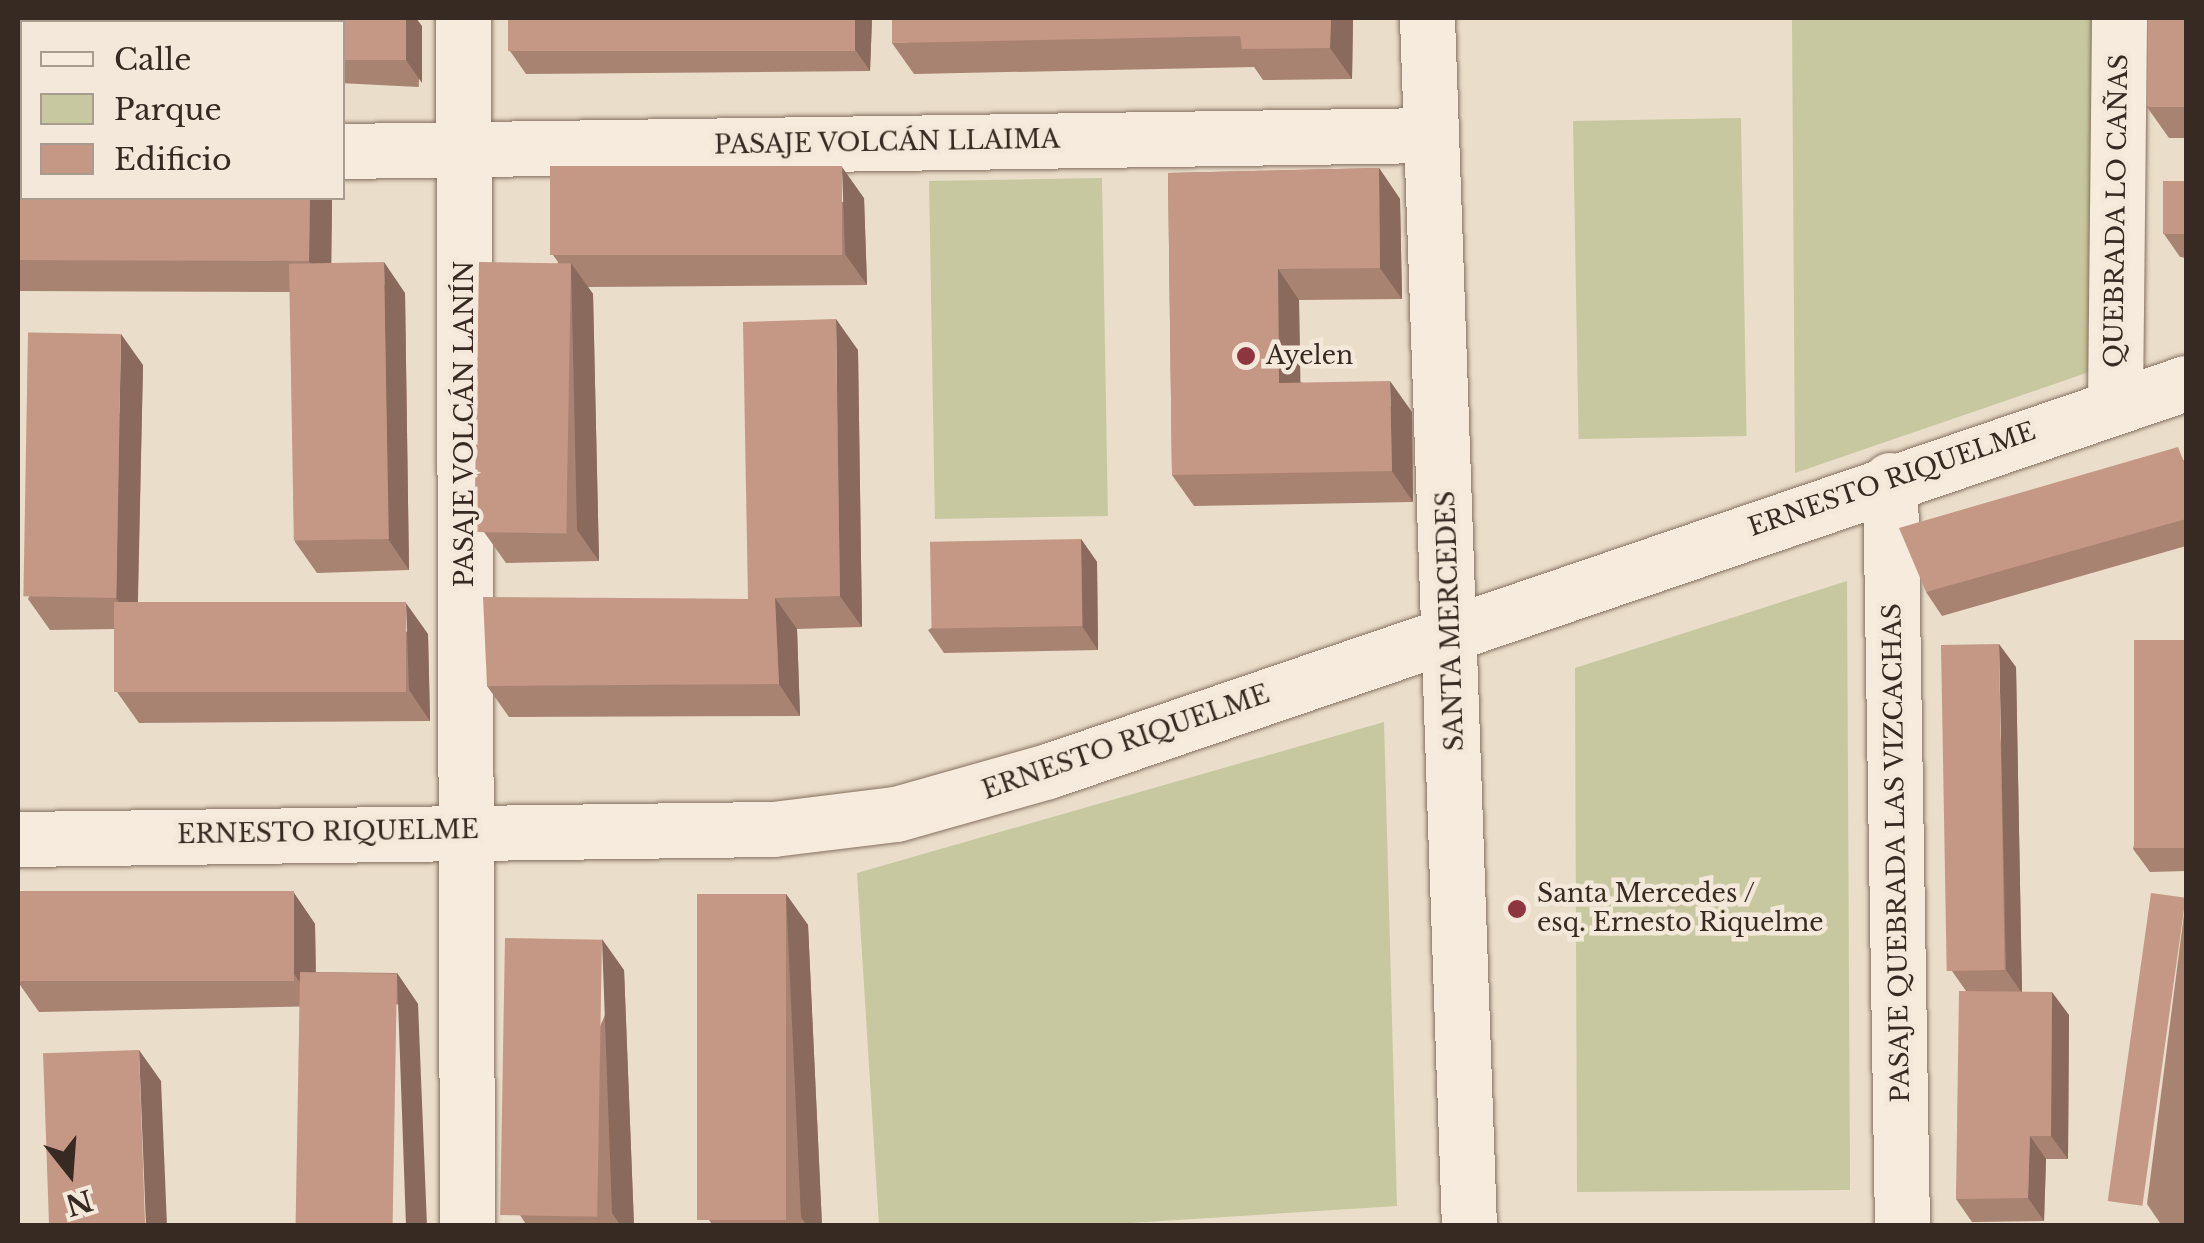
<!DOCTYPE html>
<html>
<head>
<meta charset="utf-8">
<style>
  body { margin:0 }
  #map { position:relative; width:2204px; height:1243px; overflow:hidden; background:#eaddca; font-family:"Libre Baskerville",serif }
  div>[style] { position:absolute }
  .green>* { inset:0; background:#c7c89f; transform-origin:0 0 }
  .roads { filter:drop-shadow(0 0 2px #857060) drop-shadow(0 0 2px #857060) }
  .minor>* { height:55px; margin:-27.5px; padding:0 27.5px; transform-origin:27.5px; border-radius:27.5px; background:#f6ebdc }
  .wall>* { inset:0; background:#a98372; transform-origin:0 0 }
  .shaded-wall>* { inset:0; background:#896a5c }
  .building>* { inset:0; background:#c49884; transform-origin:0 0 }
  .dots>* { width:28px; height:28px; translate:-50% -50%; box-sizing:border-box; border:5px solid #f3e8d9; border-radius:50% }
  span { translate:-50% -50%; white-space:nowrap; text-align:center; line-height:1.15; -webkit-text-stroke:9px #f3e8d9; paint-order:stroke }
  .street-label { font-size:25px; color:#372a22 }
  .poi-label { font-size:25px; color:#372a22 }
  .left { translate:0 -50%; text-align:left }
  .frame { position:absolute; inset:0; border:20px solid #372a22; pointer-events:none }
  .legend { position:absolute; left:20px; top:20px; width:325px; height:180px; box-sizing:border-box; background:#f3e8d9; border:2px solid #a89c90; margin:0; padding:12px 18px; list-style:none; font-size:30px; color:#372a22 }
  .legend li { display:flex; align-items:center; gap:20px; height:50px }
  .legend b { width:50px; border:2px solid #a89c90 }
  .north { position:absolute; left:20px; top:1123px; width:100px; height:100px; -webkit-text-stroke:8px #f3e8d9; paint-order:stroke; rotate:163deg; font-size:28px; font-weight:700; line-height:40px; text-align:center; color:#372a22 }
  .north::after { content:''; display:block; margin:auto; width:35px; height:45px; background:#372a22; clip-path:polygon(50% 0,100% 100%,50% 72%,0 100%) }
</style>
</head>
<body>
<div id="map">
  <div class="green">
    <div style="clip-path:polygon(1792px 18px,2093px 18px,2095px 370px,1795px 473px)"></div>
    <div style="left:1741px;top:118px;width:318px;height:168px;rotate:89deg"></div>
    <div style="left:1102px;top:178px;width:338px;height:173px;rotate:89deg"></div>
    <div style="clip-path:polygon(1847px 581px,1850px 1190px,1577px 1192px,1575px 668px)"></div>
    <div style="clip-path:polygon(1384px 722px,1397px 1206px,1098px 1225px,879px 1225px,857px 873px)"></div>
  </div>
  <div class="roads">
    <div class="minor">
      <div style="left:463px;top:18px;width:1208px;rotate:89.81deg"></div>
      <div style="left:1427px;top:18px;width:1209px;rotate:88.01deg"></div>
      <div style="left:342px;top:151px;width:1089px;rotate:-0.84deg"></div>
      <div style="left:18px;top:155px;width:4px"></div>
      <div style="left:2115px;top:404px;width:386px;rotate:-89.4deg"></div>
      <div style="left:1890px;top:480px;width:746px;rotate:89.08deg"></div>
      <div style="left:18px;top:839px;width:755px;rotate:-0.76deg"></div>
      <div style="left:773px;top:829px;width:124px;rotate:-7deg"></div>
      <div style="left:896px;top:814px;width:158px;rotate:-15.8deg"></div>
      <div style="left:1048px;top:771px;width:1202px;rotate:-18.83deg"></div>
    </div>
  </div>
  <div class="wall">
    <div style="clip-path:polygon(508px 18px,872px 18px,870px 71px,526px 74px,510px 51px)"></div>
    <div style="clip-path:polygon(1353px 18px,1352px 79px,1263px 80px,1254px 67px,914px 74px,892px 43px)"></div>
    <div style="clip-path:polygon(2186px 18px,2186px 138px,2169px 138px,2147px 107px)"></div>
    <div style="left:342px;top:22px;width:80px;height:61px;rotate:3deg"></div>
    <div style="clip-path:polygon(18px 159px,22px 198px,332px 198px,331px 264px,405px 293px,409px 570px,317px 573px,295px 542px,290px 292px,18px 291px)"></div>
    <div style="clip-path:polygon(1379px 168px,1400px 199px,1402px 299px,1299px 300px,1300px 382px,1412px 412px,1413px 502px,1194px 506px,1172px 475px,1168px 173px)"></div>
    <div style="clip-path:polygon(2186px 181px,2186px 258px,2180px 257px,2164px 234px)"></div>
    <div style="clip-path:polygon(864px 198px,867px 285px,588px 287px,593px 294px,599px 561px,506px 563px,484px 532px,558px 262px,553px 255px)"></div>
    <div style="clip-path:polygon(858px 350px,862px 627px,797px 629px,800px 716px,509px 717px,487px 686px,748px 599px)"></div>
    <div style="clip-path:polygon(143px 365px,138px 603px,428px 634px,430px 721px,139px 723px,117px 692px,115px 629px,50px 630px,28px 599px)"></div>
    <div style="clip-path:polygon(2186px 459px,2186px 546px,1942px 616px,1926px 592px)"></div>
    <div style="clip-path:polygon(1081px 539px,1097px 562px,1098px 650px,944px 653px,928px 630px)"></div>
    <div style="clip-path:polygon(2186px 640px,2186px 871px,2150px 872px,2133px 849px)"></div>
    <div style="clip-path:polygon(2016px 667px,2022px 992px,2069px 1015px,2068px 1159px,2046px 1159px,2044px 1221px,1972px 1222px,1956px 1199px,1966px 991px,1952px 971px)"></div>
    <div style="clip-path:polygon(294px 893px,315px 924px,316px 972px,397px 973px,418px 1004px,39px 1012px,18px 982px)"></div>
    <div style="clip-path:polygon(786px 894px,808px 925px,822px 1226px,713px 1226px,709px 1220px)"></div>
    <div style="clip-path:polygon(2186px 898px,2186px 1226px,2162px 1226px,2147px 1204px)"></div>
    <div style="clip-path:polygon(624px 970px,634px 1226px,527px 1226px,520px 1215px)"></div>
  </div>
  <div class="shaded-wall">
    <div style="clip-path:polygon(406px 18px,416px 18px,422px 26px,422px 83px,406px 60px)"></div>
    <div style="clip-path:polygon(855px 18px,872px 18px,870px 71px,854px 48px)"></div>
    <div style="clip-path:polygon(1331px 18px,1353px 18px,1352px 79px,1330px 48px)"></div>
    <div style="clip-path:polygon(842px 167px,864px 198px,867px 285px,845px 254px)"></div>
    <div style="clip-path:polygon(1379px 168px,1400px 199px,1402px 299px,1380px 268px)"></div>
    <div style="clip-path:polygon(310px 198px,332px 198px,331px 293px,309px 261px)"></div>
    <div style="clip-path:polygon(384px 262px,405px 293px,409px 570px,388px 539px)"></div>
    <div style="clip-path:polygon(571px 263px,593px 294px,599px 561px,577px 530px)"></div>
    <div style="clip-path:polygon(1278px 269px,1299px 300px,1301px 414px,1279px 383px)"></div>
    <div style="clip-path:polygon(836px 319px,858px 350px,862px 627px,840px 596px)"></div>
    <div style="clip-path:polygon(121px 334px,143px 365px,137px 629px,116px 598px)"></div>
    <div style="clip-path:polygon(1390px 381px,1412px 412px,1413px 502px,1392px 471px)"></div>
    <div style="clip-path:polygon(1081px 539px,1097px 562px,1098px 650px,1082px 626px)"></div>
    <div style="clip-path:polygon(775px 598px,797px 629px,800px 716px,779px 684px)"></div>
    <div style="clip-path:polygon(406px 603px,428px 634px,430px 721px,409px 690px)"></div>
    <div style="clip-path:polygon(1999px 644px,2016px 667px,2022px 993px,2006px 970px)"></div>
    <div style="clip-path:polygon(294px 893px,315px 924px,316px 1005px,294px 974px)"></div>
    <div style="clip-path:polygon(786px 894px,808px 925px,822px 1226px,807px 1226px,801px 1217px)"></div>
    <div style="clip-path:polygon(602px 939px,624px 970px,634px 1226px,621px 1226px,612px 1213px)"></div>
    <div style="clip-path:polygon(397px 973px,418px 1004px,427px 1226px,406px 1226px)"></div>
    <div style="clip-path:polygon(2052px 992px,2069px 1015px,2068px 1159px,2051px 1136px)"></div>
    <div style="clip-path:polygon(139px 1050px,161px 1081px,167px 1226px,146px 1226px)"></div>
    <div style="clip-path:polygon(2030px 1136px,2046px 1159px,2044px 1221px,2028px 1198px)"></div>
  </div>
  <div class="building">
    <div style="clip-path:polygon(24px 18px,406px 18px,406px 60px,342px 60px,342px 22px,24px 22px)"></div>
    <div style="left:508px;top:18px;width:347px;height:33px"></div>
    <div style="clip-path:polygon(892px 18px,1331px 18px,1330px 48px,1242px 49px,1240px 36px,892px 43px)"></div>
    <div style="left:2148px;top:18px;width:38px;height:89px"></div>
    <div style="clip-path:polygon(18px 159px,22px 159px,22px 198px,310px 198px,309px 261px,18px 260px)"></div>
    <div style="left:550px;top:166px;width:292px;height:89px"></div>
    <div style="clip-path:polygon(1379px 168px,1380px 268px,1278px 269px,1279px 383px,1390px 381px,1392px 471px,1172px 475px,1168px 173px)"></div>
    <div style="left:2163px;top:181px;width:23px;height:53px"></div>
    <div style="left:384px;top:262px;width:277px;height:95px;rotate:89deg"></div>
    <div style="left:479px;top:262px;width:92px;height:270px;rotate:1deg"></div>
    <div style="clip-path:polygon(836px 319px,840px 596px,775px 598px,779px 684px,487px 686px,483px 597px,748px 599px,743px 322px)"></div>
    <div style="left:121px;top:334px;width:264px;height:93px;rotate:91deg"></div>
    <div style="clip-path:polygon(2178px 447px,2186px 467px,2186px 519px,1926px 592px,1899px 528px)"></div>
    <div style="left:1081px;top:539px;width:87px;height:151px;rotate:89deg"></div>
    <div style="left:114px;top:602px;width:292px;height:90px"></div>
    <div style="left:2186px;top:640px;width:208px;height:52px;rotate:90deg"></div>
    <div style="left:1999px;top:644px;width:326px;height:58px;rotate:89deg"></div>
    <div style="left:18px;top:891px;width:276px;height:90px"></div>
    <div style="left:2151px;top:893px;width:35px;height:311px;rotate:8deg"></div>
    <div style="left:697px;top:894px;width:89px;height:326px"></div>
    <div style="left:505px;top:938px;width:97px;height:277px;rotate:1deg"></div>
    <div style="left:300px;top:972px;width:97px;height:254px;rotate:1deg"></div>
    <div style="clip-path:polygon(1959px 991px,2052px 992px,2051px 1136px,2030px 1136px,2028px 1198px,1956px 1199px)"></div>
    <div style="left:139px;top:1050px;width:176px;height:96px;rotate:88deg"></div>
  </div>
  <div class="dots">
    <div style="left:1246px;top:356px;background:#8e3640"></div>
    <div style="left:1517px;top:909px;background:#8e3640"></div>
  </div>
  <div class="street-label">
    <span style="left:887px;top:143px;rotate:-1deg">PASAJE VOLCÁN LLAIMA</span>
    <span style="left:2117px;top:211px;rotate:-89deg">QUEBRADA LO CAÑAS</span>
    <span style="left:465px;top:424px;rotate:-90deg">PASAJE VOLCÁN LANÍN</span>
    <span style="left:1892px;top:480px;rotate:-19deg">ERNESTO RIQUELME</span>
    <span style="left:1451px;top:621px;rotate:-92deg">SANTA MERCEDES</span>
    <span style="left:1126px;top:743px;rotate:-19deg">ERNESTO RIQUELME</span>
    <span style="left:328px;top:833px;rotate:-1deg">ERNESTO RIQUELME</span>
    <span style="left:1897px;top:853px;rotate:-91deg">PASAJE QUEBRADA LAS VIZCACHAS</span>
  </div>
  <div class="poi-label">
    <span class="left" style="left:1266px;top:356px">Ayelen</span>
    <span class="left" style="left:1537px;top:909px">Santa Mercedes /<br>esq. Ernesto Riquelme</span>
  </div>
  <div class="frame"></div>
  <ul class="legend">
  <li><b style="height:12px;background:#f6ebdc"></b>Calle</li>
  <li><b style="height:28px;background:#c7c89f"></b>Parque</li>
  <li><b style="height:28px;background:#c49884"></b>Edificio</li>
  </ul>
  <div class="north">N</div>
</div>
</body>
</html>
